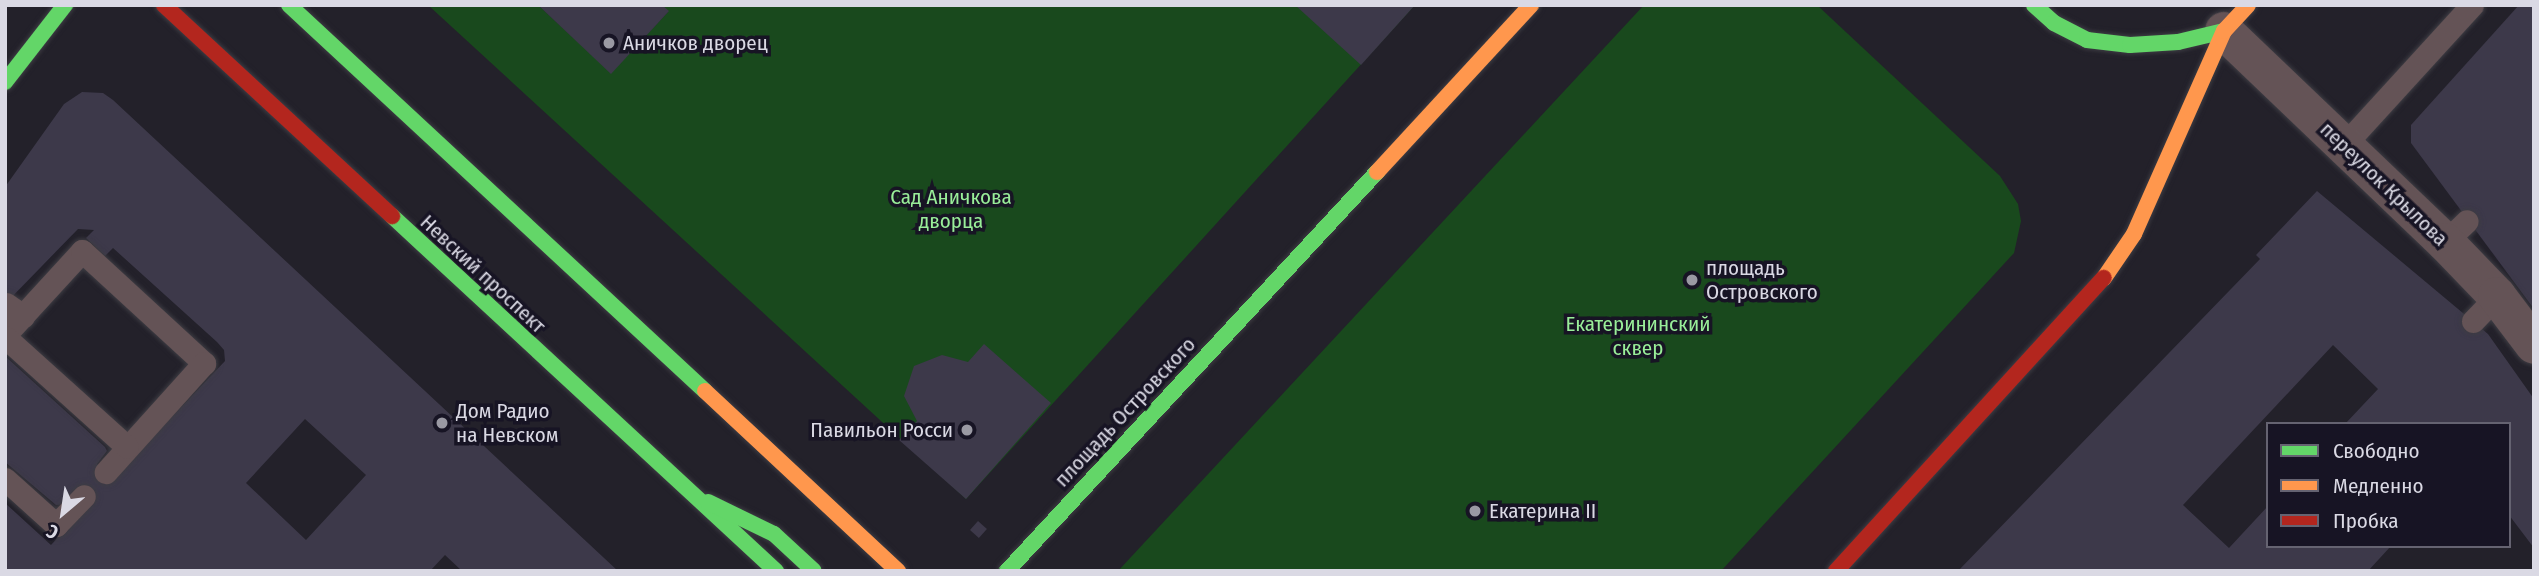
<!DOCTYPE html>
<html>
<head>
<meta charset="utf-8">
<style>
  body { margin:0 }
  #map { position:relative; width:2539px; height:576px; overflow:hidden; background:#23212a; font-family:"Fira Sans Condensed",sans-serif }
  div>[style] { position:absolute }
  .green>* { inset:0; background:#19491d }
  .building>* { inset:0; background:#3d394a; transform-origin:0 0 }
  .roads { filter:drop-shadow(0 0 2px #3d3c43) drop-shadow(0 0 2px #3d3c43) }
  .lane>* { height:23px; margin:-11.5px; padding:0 11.5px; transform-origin:11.5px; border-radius:11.5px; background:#645356 }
  .street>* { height:38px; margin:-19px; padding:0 19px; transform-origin:19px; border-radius:19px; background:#645356 }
  .fast>* { height:16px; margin:-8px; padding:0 8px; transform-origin:8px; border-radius:8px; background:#63d668 }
  .slow>* { height:16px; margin:-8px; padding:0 8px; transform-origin:8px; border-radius:8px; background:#ff974d }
  .jam>* { height:16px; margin:-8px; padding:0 8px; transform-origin:8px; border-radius:8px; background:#b3261e }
  .dots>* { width:19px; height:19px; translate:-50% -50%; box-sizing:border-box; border:4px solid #171424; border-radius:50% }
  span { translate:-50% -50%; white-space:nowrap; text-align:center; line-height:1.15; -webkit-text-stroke:7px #171424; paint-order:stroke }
  .poi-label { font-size:21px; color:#dad9e4 }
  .left { translate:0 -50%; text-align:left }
  .right { translate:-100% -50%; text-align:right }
  .street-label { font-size:21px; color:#dad9e4 }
  .park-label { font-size:21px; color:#9e9 }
  .frame { position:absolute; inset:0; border:7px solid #dad9e4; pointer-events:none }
  .legend { position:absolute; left:2266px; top:422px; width:245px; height:126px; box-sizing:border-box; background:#171424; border:2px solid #656371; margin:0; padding:9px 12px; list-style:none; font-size:21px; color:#dad9e4 }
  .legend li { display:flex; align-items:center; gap:14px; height:35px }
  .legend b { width:35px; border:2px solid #656371 }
  .north { position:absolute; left:28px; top:478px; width:70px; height:70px; -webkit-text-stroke:5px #171424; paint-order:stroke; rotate:209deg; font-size:19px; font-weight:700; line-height:28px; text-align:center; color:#dad9e4 }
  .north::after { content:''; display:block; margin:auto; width:24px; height:32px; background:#dad9e4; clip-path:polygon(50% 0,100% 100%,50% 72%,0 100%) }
</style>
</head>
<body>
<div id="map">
  <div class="green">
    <div style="clip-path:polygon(428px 5px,538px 5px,611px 73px,668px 12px,662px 5px,1415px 5px,966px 499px)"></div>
    <div style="clip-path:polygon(1644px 5px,1817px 5px,2000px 176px,2018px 204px,2021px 221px,2014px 253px,1721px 571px,1118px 571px)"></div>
  </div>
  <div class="building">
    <div style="clip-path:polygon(538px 5px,662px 5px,669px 11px,611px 74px)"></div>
    <div style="clip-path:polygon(1295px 5px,1415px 5px,1361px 65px)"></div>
    <div style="clip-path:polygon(2519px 5px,2534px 5px,2534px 309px,2411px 143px,2411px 125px)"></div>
    <div style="clip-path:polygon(evenodd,82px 92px,103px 93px,113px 100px,618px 571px,462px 571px,445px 555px,430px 571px,5px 571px,5px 503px,51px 545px,91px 502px,56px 505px,5px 462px,5px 356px,105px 447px,107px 451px,97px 464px,114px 478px,225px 361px,224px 350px,217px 342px,113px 248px,105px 256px,86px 238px,94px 230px,78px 229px,5px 304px,5px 187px,64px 104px,82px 92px,305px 419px,366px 475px,306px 540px,246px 483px,305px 419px)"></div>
    <div style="clip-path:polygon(2317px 191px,2488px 334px,2534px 399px,2534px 548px,2509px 515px,2509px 424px,2345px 424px,2378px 389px,2333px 345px,2183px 505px,2229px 548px,2268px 506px,2268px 546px,2391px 546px,2368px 571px,1958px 571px,2260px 259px,2256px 255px)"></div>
    <div style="clip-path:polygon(984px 344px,1051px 403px,966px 499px,899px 440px,917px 421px,904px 396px,914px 366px,942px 355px,968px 362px)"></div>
    <div style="left:978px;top:521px;width:12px;height:12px;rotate:42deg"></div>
  </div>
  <div class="roads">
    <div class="lane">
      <div style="left:2345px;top:144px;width:188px;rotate:-47.6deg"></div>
      <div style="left:2445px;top:242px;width:30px;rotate:-44deg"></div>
      <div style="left:6px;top:304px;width:21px;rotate:35deg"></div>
      <div style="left:2473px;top:321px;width:35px;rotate:-46deg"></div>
      <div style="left:5px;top:335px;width:114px;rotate:-47.5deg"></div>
      <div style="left:82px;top:251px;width:166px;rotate:42.6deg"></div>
      <div style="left:204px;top:363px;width:147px;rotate:132deg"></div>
      <div style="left:5px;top:337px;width:164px;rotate:42deg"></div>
      <div style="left:5px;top:479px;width:69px;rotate:42deg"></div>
      <div style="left:56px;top:525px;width:40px;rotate:-46deg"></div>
    </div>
    <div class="street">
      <div style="left:2224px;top:31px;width:306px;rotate:43.7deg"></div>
      <div style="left:2445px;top:242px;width:75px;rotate:46.1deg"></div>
      <div style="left:2497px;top:296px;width:61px;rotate:52.9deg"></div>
    </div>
    <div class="fast">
      <div style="left:289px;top:5px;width:567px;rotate:42.86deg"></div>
      <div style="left:2034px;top:5px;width:27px;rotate:42deg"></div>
      <div style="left:2054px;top:23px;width:37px;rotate:27deg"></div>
      <div style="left:2087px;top:40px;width:43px;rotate:6.6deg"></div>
      <div style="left:2130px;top:45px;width:48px;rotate:-3.6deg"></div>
      <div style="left:2178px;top:42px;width:47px;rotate:-13.4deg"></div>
      <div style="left:5px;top:82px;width:98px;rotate:-52.1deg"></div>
      <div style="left:392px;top:216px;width:523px;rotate:42.75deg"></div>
      <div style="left:708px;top:502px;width:73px;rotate:25.9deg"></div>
      <div style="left:774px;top:534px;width:54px;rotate:42.8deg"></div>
      <div style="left:1007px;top:571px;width:544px;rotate:-47.16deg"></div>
    </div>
    <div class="slow">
      <div style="left:1377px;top:172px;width:227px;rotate:-47.3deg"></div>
      <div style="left:2104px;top:278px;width:53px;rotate:-55.7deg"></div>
      <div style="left:2134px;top:234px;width:222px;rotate:-66.1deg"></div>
      <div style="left:2224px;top:31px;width:35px;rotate:-47deg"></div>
      <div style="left:705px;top:391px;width:264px;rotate:43deg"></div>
    </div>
    <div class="jam">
      <div style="left:164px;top:5px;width:311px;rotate:42.8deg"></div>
      <div style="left:1836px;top:571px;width:397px;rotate:-47.6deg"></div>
    </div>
  </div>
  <div class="dots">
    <div style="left:609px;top:43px;background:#9a99a3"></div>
    <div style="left:1692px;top:280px;background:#9a99a3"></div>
    <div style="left:442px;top:423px;background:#9a99a3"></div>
    <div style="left:967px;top:430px;background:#9a99a3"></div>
    <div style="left:1475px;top:511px;background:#9a99a3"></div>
  </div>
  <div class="poi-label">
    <span class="left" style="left:623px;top:43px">Аничков дворец</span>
    <span class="left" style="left:1706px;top:280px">площадь<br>Островского</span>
    <span class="left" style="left:456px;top:423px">Дом Радио<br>на Невском</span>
    <span class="right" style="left:953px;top:430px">Павильон Росси</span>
    <span class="left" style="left:1489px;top:511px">Екатерина II</span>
  </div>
  <div class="street-label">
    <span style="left:2384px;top:184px;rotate:44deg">переулок Крылова</span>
    <span style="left:483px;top:274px;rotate:43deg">Невский проспект</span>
    <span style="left:1125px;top:412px;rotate:-47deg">площадь Островского</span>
  </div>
  <div class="park-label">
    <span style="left:951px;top:209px">Сад Аничкова<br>дворца</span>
    <span style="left:1638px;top:336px">Екатерининский<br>сквер</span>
  </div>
  <div class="frame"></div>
  <ul class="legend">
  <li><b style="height:9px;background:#63d668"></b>Свободно</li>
  <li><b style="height:9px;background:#ff974d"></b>Медленно</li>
  <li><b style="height:9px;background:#b3261e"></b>Пробка</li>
  </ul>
  <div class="north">С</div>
</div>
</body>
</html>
